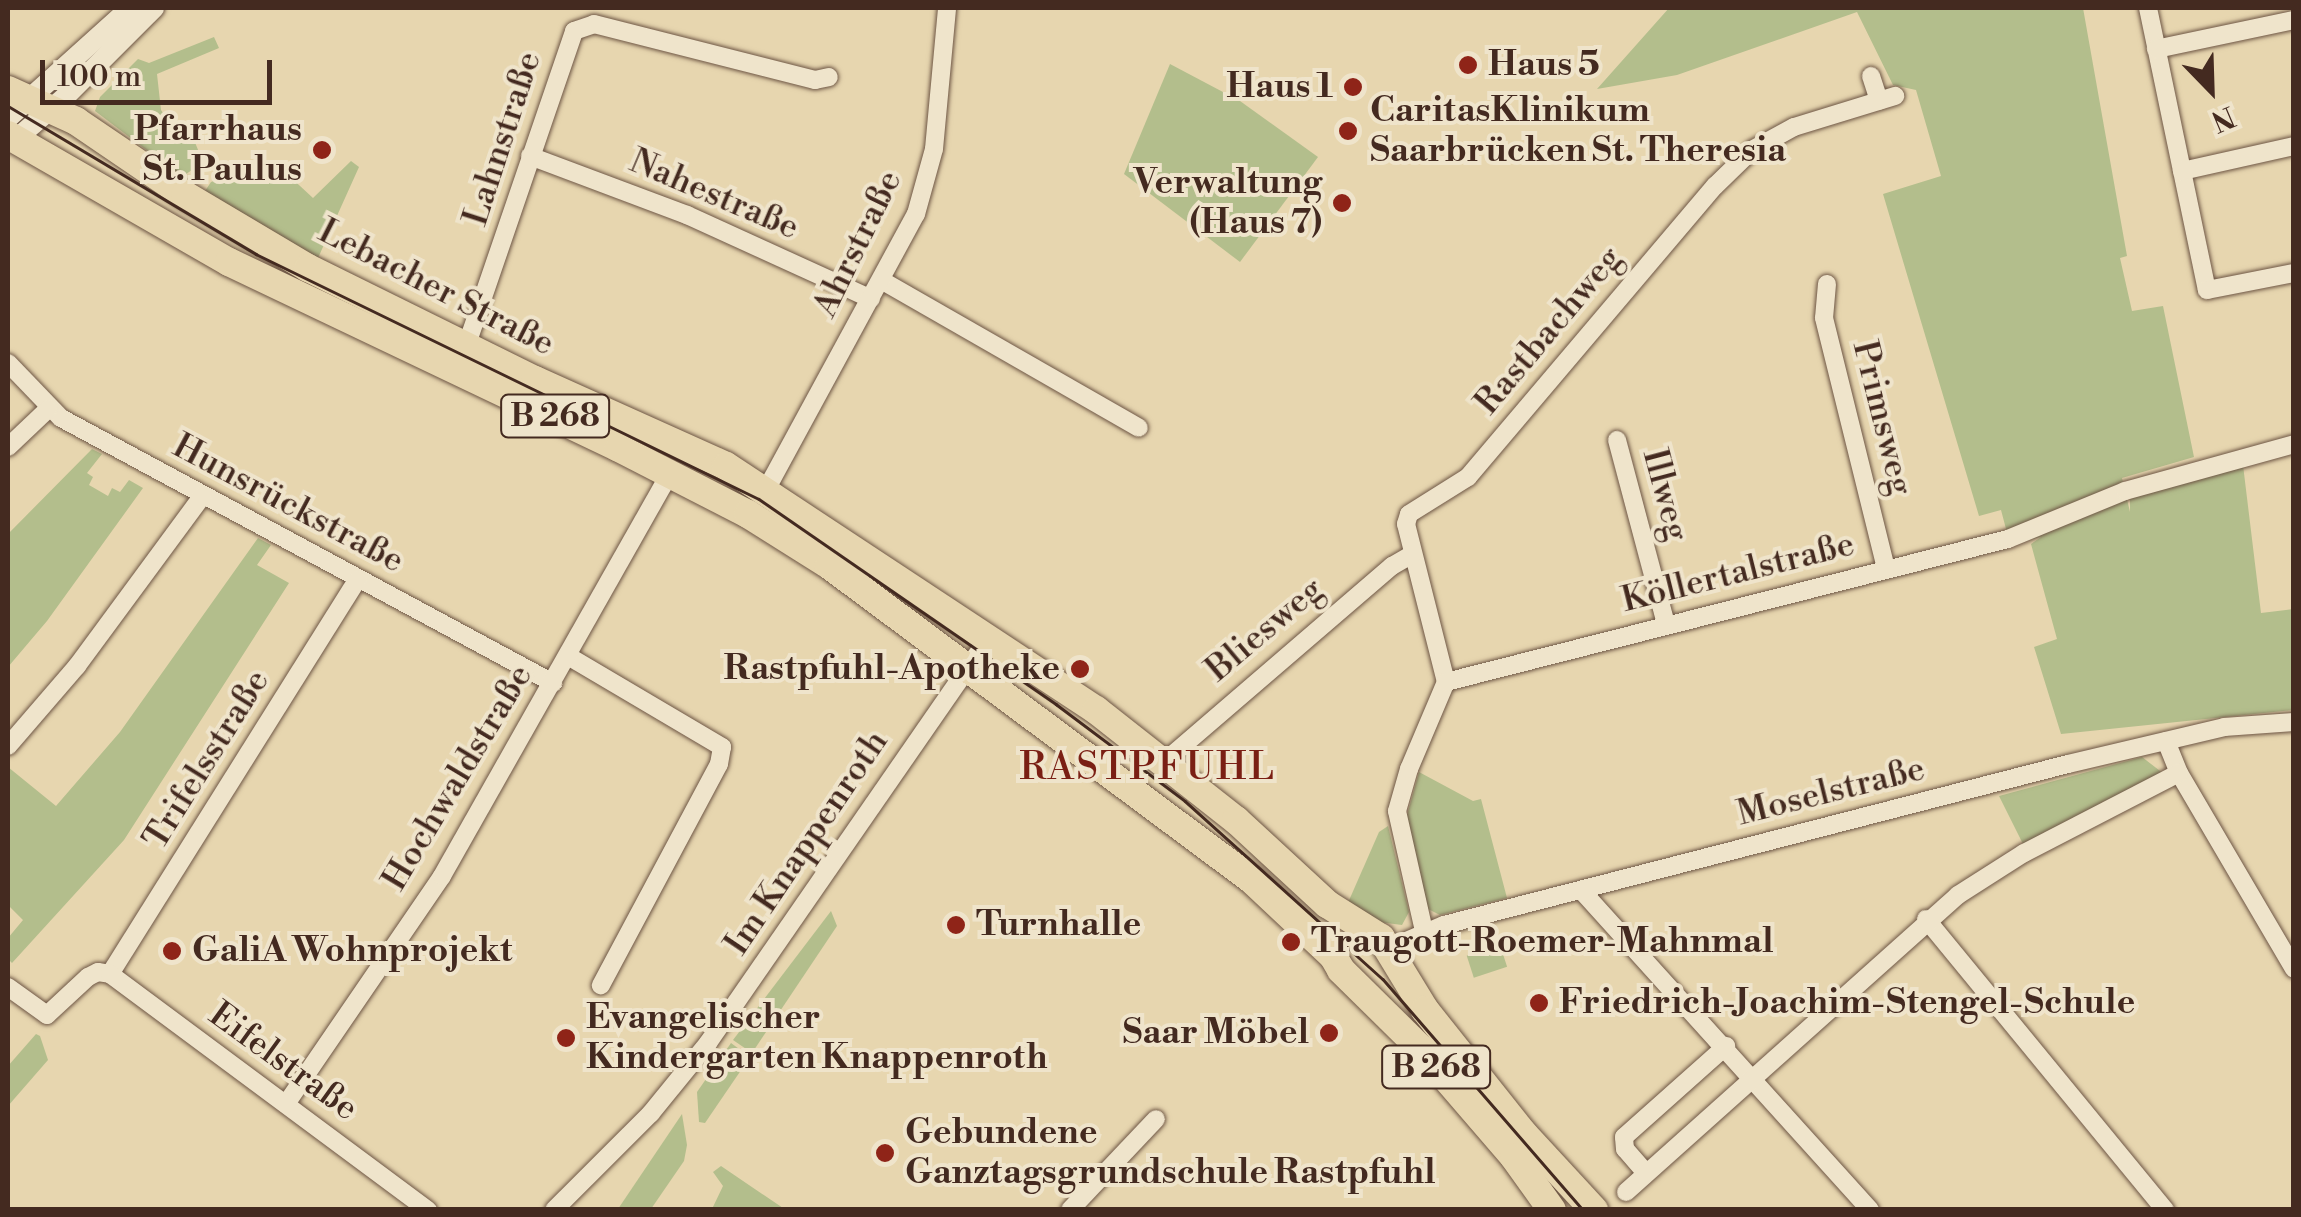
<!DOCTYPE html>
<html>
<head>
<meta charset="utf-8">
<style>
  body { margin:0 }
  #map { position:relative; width:2301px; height:1217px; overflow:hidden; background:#e7d6af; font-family:"Libre Bodoni",serif }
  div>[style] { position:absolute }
  .green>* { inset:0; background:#b3be8c; transform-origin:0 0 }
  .roads { filter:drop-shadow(0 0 2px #6d5544) drop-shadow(0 0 2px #6d5544) }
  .minor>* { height:18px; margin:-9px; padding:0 9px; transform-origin:9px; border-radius:9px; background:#efe4cb }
  .tertiary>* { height:20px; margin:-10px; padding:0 10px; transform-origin:10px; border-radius:10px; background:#efe4cb }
  .primary>* { height:28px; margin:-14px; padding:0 14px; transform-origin:14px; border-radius:14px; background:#e7d6af }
  .tram>* { height:2.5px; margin:-1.25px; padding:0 1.25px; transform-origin:1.25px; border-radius:1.25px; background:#442a20 }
  .dots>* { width:28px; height:28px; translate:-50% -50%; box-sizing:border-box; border:5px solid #efe4cb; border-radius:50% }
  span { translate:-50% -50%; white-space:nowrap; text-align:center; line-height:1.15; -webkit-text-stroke:8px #efe4cb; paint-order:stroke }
  .shield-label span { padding:2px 8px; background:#efe4cb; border:2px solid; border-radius:8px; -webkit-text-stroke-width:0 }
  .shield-label { font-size:32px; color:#442a20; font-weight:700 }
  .poi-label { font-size:35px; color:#442a20; font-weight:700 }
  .left { translate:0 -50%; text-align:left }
  .right { translate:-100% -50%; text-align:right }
  .street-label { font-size:35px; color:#442a20 }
  .neighbourhood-label { font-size:38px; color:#7a1f14; letter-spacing:2.5px }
  .frame { position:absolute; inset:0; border:10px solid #442a20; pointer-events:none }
  .north { position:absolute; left:2161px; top:40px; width:100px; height:100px; -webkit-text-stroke:8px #efe4cb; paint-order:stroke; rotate:157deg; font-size:28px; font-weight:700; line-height:40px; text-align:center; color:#442a20 }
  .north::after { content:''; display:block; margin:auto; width:35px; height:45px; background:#442a20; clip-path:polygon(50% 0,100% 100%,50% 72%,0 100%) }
  .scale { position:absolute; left:40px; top:60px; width:232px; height:45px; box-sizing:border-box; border:5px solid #442a20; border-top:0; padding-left:12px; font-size:30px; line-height:35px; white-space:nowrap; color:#442a20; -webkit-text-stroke:8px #efe4cb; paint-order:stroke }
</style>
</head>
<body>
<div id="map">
  <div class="green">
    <div style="clip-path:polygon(1669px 8px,2083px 8px,2127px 256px,2120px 258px,2132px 311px,2163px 306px,2194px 457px,2122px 478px,2130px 512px,2130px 497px,2243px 465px,2261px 613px,2293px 609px,2293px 710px,2061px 734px,2034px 647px,2057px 639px,2031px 544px,2041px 537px,2010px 544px,2001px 510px,1979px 516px,1883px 194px,1941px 176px,1916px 90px,1893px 85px,1857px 12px,1677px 75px,1597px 89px)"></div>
    <div style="clip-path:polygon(214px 37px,219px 48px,157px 74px,161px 110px,184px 143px,194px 140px,203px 162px,182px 177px,95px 111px,100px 97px,138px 59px,149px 63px)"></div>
    <div style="clip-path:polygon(1170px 64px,1240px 101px,1318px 157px,1240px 262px,1124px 174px)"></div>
    <div style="clip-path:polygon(272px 160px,313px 198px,351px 161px,359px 167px,318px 258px,205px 191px,211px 182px)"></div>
    <div style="clip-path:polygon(92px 449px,102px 454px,87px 473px,93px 477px,89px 485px,108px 496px,112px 488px,120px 492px,129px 480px,143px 488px,47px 621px,8px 667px,8px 534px)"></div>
    <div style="clip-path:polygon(258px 538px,271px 545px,257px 565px,289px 583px,124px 840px,12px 963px,8px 959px,8px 938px,23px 920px,8px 905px,8px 767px,56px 806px,120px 732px)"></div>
    <div style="clip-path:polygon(2142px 757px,2164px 774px,2023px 844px,1999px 796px)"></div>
    <div style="clip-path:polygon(1419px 772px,1473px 801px,1481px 799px,1507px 898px,1440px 915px,1428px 909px,1406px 819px)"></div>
    <div style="clip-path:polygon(1388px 826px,1409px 912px,1402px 925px,1379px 922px,1347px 905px,1379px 832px)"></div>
    <div style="clip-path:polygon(831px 911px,837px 926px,752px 1053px,733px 1040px)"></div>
    <div style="left:1500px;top:945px;width:23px;height:35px;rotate:72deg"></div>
    <div style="clip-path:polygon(36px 1034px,40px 1036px,48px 1060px,8px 1106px,8px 1066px)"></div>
    <div style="clip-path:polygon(731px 1043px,750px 1057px,705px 1123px,699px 1122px,697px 1092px)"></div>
    <div style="clip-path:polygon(682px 1114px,687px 1145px,684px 1161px,651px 1209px,618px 1209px)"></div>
    <div style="clip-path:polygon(721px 1166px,783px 1208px,782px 1209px,712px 1209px,723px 1186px,713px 1172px)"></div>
  </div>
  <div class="roads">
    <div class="minor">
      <div style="left:2148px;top:8px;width:288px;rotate:78.2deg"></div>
      <div style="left:2207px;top:290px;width:89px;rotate:-11.1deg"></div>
      <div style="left:2156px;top:49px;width:141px;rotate:-11.9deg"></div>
      <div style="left:1871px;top:76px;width:26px;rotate:72deg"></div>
      <div style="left:530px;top:156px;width:168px;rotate:20.6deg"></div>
      <div style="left:687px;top:215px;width:202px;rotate:24.5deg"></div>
      <div style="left:2182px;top:171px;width:115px;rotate:-12.6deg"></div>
      <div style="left:881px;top:280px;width:297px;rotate:29.8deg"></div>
      <div style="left:1827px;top:284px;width:34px;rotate:95deg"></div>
      <div style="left:1824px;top:318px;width:258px;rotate:76.1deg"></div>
      <div style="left:466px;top:347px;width:334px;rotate:-71.1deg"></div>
      <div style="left:574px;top:31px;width:21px;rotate:-19deg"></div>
      <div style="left:594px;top:24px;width:228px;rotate:14.2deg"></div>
      <div style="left:815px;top:80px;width:14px;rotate:-12deg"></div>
      <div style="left:8px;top:363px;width:76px;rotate:46.1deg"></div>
      <div style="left:61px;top:418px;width:559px;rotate:28.31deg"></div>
      <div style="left:1617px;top:440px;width:190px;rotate:75.1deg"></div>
      <div style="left:8px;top:447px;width:55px;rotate:-43.5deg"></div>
      <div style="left:766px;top:490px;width:314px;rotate:-61.5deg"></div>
      <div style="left:916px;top:214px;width:67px;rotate:-74.5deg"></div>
      <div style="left:934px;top:149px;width:142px;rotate:-84.7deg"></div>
      <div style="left:568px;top:656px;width:179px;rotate:30.6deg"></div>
      <div style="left:722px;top:747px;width:17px;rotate:100deg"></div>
      <div style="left:719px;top:764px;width:251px;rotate:118.1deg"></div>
      <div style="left:1446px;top:682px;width:163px;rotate:-104.2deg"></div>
      <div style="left:1406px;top:524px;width:10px;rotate:-73deg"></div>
      <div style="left:1409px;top:514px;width:70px;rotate:-32.1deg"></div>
      <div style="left:1468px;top:477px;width:382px;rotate:-49.7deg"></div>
      <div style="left:1715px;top:186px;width:52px;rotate:-44.2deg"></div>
      <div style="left:1752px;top:150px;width:48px;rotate:-28.7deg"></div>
      <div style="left:1794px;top:127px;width:106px;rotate:-17.1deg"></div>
      <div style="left:2166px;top:741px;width:35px;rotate:68deg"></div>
      <div style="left:2179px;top:773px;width:227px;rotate:59.6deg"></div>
      <div style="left:8px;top:746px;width:106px;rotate:-49.2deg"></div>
      <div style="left:77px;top:666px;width:212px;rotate:-53.6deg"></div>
      <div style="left:1164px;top:762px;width:301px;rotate:-40.7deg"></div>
      <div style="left:1392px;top:566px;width:24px;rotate:-30deg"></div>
      <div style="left:1581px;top:890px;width:431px;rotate:47.9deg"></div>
      <div style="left:1926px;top:919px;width:377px;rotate:50.6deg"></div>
      <div style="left:1424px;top:931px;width:123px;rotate:-102.7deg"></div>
      <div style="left:1397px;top:811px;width:44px;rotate:-74.1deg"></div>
      <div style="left:1409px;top:769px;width:95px;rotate:-67deg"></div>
      <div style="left:1446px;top:682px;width:580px;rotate:-14.28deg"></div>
      <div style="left:2008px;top:539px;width:126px;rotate:-22.3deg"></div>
      <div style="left:2125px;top:491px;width:175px;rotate:-15.5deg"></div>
      <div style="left:1390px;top:948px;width:59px;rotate:-23.1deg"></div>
      <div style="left:1444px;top:925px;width:644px;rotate:-14.47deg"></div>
      <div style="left:2068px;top:764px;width:160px;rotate:-13.3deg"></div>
      <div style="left:2224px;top:727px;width:70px;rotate:-4.1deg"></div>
      <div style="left:110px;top:974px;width:466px;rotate:-57.9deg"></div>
      <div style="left:8px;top:987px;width:48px;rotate:35.7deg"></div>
      <div style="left:47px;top:1015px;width:56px;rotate:-42.8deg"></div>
      <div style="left:88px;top:977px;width:11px;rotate:-27deg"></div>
      <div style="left:98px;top:972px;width:12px;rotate:9deg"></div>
      <div style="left:110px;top:974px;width:396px;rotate:36.6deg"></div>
      <div style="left:286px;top:1104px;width:276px;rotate:-55.6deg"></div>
      <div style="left:442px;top:876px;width:462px;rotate:-60.5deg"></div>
      <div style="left:1646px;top:1173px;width:32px;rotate:-131deg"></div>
      <div style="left:1625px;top:1149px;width:12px;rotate:-95deg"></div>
      <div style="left:1624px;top:1137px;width:137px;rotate:-41.7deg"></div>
      <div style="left:1626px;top:1192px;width:445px;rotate:-41.8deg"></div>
      <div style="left:1958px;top:895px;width:78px;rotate:-32.5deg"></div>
      <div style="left:2024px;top:853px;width:174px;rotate:-27.3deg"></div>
      <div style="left:554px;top:1210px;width:137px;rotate:-45deg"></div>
      <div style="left:651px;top:1113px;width:90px;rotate:-50.8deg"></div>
      <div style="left:708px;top:1043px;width:489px;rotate:-55.3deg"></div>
      <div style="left:1070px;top:1210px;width:125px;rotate:-46.6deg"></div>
    </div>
    <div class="tertiary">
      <div style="left:8px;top:118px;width:164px;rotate:-42deg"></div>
      <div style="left:16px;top:139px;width:65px;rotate:-40.6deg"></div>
      <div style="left:65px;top:97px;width:126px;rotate:-45deg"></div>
    </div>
    <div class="primary">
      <div style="left:8px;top:90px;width:75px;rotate:24.5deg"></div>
      <div style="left:76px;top:121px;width:132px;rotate:34.2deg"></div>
      <div style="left:185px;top:195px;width:143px;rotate:30.7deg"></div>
      <div style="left:308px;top:268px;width:253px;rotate:26.3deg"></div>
      <div style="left:535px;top:380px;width:209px;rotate:24.2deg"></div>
      <div style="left:726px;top:466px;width:443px;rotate:33.4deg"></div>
      <div style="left:1096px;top:710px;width:178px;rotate:38.2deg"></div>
      <div style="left:1236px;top:820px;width:124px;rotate:42.7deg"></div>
      <div style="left:1327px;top:904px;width:64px;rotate:32.2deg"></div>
      <div style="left:1381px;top:938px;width:84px;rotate:58.6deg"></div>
      <div style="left:1425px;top:1010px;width:157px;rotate:51.5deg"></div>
      <div style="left:1523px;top:1133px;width:105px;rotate:47.3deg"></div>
      <div style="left:8px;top:135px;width:255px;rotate:29.9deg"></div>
      <div style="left:229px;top:262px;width:432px;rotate:25.5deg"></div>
      <div style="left:619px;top:448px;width:145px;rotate:27.1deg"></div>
      <div style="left:748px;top:514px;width:96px;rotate:32.2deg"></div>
      <div style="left:829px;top:565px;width:527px;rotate:36.67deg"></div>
      <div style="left:1252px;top:880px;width:111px;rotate:43.2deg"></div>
      <div style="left:1333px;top:956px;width:16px;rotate:60deg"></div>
      <div style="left:1341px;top:970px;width:114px;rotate:44.6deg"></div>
      <div style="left:1422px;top:1050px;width:141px;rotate:49.3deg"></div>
      <div style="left:1514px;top:1157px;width:65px;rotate:54.4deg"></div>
    </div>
  </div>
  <div class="tram">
    <div style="left:8px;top:106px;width:289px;rotate:30.8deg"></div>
    <div style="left:256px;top:254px;width:559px;rotate:25.97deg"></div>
    <div style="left:759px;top:499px;width:361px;rotate:34.6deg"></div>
    <div style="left:1056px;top:704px;width:161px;rotate:36.9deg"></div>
    <div style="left:1185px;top:801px;width:266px;rotate:42deg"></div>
    <div style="left:1383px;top:979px;width:306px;rotate:49.1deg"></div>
  </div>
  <div class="dots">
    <div style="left:1468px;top:65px;background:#8f2418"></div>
    <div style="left:1353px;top:87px;background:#8f2418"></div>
    <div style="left:1348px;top:131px;background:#8f2418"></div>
    <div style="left:322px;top:150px;background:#8f2418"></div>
    <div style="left:1342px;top:203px;background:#8f2418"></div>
    <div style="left:1080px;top:669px;background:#8f2418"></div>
    <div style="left:956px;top:925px;background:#8f2418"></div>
    <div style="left:1291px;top:942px;background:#8f2418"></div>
    <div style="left:172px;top:951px;background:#8f2418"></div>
    <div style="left:1539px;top:1003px;background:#8f2418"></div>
    <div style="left:1329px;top:1033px;background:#8f2418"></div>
    <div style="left:566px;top:1038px;background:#8f2418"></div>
    <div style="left:885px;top:1153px;background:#8f2418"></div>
  </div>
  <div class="shield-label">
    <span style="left:555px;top:416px">B 268</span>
    <span style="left:1436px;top:1067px">B 268</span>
  </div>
  <div class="poi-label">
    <span class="left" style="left:1488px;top:65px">Haus 5</span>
    <span class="right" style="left:1333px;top:87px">Haus 1</span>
    <span class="left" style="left:1370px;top:131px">CaritasKlinikum<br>Saarbrücken St. Theresia</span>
    <span class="right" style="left:302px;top:150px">Pfarrhaus<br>St. Paulus</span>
    <span class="right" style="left:1322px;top:203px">Verwaltung<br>(Haus 7)</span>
    <span class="right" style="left:1060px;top:669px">Rastpfuhl-Apotheke</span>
    <span class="left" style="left:976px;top:925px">Turnhalle</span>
    <span class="left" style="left:1311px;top:942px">Traugott-Roemer-Mahnmal</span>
    <span class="left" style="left:192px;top:951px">GaliA Wohnprojekt</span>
    <span class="left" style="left:1559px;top:1003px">Friedrich-Joachim-Stengel-Schule</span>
    <span class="left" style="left:586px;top:1038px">Evangelischer<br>Kindergarten Knappenroth</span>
    <span class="right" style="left:1309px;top:1033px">Saar Möbel</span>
    <span class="left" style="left:905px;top:1153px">Gebundene<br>Ganztagsgrundschule Rastpfuhl</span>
  </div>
  <div class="street-label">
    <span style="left:503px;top:139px;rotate:-72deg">Lahnstraße</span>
    <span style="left:714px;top:195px;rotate:23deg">Nahestraße</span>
    <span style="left:858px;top:244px;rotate:-64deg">Ahrstraße</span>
    <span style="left:436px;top:288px;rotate:27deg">Lebacher Straße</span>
    <span style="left:1549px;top:331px;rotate:-50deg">Rastbachweg</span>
    <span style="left:1882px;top:418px;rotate:76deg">Primsweg</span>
    <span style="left:1665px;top:495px;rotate:75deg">Illweg</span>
    <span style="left:288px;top:504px;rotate:28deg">Hunsrückstraße</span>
    <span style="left:1738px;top:573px;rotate:-14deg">Köllertalstraße</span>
    <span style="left:1265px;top:630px;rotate:-40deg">Bliesweg</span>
    <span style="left:207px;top:760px;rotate:-58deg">Trifelsstraße</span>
    <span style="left:458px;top:778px;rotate:-59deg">Hochwaldstraße</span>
    <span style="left:1831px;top:792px;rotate:-14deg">Moselstraße</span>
    <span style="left:807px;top:843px;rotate:-56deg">Im Knappenroth</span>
    <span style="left:283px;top:1062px;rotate:36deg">Eifelstraße</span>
  </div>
  <div class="neighbourhood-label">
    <span style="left:1148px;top:768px">RASTPFUHL</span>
  </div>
  <div class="frame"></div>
  <div class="north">N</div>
  <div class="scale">100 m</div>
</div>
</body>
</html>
